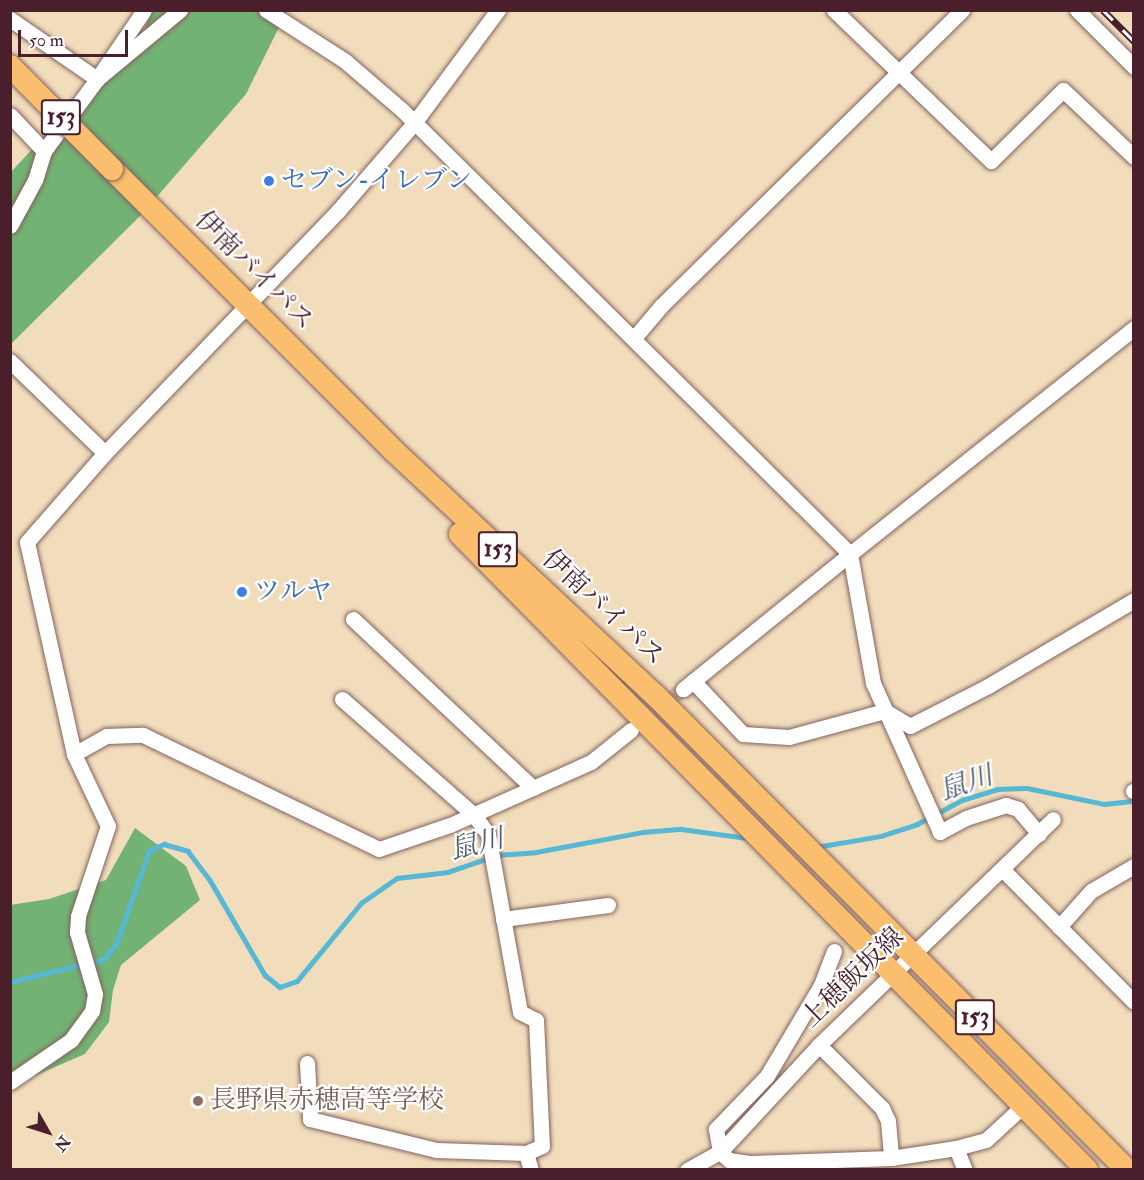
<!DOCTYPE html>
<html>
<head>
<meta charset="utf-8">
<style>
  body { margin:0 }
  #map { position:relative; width:1144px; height:1180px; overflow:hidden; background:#f1ddbc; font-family:"IM FELL Double Pica","Noto Serif JP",serif }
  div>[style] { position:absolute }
  .forest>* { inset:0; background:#72b274 }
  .stream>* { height:4.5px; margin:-2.25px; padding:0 2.25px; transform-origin:2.25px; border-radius:2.25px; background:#56b8d4 }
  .minor-tunnel>* { height:15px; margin-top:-7.5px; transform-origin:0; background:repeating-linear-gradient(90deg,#d0b79f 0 15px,transparent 0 23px) }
  .roads { filter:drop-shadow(0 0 2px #84625e) drop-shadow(0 0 2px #84625e) }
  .minor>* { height:15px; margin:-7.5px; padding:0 7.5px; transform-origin:7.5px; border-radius:7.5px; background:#fff }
  .highway>* { height:22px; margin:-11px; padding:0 11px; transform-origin:11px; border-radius:11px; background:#fabe6e }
  .rail>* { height:7px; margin-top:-3.5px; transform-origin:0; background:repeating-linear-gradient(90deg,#fff 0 14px,#4a1f2b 0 28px); box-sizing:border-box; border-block:2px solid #4a1f2b }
  .bridges { filter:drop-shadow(0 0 2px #84625e) drop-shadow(0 0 2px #84625e) }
  .highway-bridge>* { height:22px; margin:-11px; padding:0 11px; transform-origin:11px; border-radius:11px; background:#fabe6e }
  .dots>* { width:16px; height:16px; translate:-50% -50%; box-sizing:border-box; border:3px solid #fff; border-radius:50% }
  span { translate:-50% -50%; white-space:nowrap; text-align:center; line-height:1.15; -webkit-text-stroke:4.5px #fff; paint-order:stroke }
  .shield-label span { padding:2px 4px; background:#fff; border:2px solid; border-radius:4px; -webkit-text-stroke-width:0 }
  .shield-label { font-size:24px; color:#4a1f2b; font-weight:700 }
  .shop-label { font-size:26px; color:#366cbe }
  .left { translate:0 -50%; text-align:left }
  .street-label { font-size:26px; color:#4a1f2b }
  .education-label { font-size:26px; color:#785e54 }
  .water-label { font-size:27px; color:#4f5c6f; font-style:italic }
  .frame { position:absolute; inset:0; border:12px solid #4a1f2b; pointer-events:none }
  .north { position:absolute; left:18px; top:1102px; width:60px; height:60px; -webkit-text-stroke:4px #fff; paint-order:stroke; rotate:129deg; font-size:16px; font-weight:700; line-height:24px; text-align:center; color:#4a1f2b }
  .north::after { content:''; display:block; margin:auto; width:21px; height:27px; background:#4a1f2b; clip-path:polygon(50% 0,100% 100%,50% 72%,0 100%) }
  .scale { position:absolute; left:18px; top:30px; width:110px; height:27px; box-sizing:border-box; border:3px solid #4a1f2b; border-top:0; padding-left:8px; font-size:18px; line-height:21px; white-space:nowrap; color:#4a1f2b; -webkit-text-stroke:4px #fff; paint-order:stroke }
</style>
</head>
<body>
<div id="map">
  <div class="forest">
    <div style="clip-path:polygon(151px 11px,287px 11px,246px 94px,141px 215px,11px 344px,11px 172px,97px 79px,136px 56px)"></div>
    <div style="clip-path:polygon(135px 828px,186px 866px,200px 900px,121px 965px,113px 990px,109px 1022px,85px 1054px,11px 1086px,10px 905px,49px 899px,106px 880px)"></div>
  </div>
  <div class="stream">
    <div style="left:816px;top:847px;width:66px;rotate:-9.6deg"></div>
    <div style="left:881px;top:836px;width:38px;rotate:-18deg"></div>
    <div style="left:917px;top:824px;width:51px;rotate:-28.1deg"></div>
    <div style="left:962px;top:800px;width:37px;rotate:-17deg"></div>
    <div style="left:997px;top:789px;width:30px;rotate:-2deg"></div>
    <div style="left:1027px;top:788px;width:79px;rotate:11.7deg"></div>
    <div style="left:1104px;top:804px;width:30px;rotate:-6deg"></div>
    <div style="left:10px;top:982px;width:97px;rotate:-13.7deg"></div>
    <div style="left:104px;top:959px;width:19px;rotate:-51deg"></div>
    <div style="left:116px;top:944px;width:99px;rotate:-70.5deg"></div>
    <div style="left:149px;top:851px;width:17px;rotate:-25deg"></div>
    <div style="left:164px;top:844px;width:25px;rotate:16deg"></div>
    <div style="left:188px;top:851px;width:36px;rotate:53deg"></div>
    <div style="left:210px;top:880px;width:110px;rotate:59.9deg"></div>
    <div style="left:265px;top:975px;width:19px;rotate:39deg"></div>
    <div style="left:280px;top:987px;width:18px;rotate:-19deg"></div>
    <div style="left:297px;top:981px;width:101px;rotate:-50.6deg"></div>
    <div style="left:361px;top:903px;width:44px;rotate:-34.8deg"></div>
    <div style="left:397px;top:878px;width:51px;rotate:-6.7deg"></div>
    <div style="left:448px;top:872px;width:52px;rotate:-19.1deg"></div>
    <div style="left:497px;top:855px;width:39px;rotate:-4deg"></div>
    <div style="left:536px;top:852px;width:109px;rotate:-10.6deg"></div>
    <div style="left:643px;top:832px;width:38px;rotate:-5deg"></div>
    <div style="left:681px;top:829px;width:68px;rotate:7.7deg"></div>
  </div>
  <div class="minor-tunnel">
    <div style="left:636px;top:726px;width:60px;rotate:-38.2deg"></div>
  </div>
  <div class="roads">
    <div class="minor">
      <div style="left:266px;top:10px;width:94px;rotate:32.8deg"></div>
      <div style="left:345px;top:61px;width:75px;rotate:40.7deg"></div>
      <div style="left:402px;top:110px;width:631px;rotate:44.74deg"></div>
      <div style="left:850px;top:554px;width:215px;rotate:141deg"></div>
      <div style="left:834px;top:10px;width:218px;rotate:43.9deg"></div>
      <div style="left:991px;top:161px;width:101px;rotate:-44.6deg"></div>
      <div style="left:1063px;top:90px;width:98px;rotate:43.3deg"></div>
      <div style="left:1077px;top:10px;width:81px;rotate:45deg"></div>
      <div style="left:10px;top:19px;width:106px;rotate:34.6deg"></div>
      <div style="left:97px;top:79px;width:83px;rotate:-55.7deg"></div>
      <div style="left:10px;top:115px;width:50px;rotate:46.6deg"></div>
      <div style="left:44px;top:151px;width:30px;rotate:107deg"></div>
      <div style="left:35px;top:180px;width:52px;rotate:118.5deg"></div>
      <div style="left:44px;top:151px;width:89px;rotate:-53.6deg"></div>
      <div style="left:97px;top:79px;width:108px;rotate:-39.7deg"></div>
      <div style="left:634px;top:338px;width:43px;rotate:-49.7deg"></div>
      <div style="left:662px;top:305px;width:421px;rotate:-44.5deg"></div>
      <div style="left:10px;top:361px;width:132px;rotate:44.1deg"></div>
      <div style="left:353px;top:619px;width:247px;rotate:43.2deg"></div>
      <div style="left:693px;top:681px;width:73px;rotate:46.7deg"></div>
      <div style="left:743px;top:734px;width:46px;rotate:3.7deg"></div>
      <div style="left:789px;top:737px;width:99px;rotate:-15.2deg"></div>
      <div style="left:885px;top:711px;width:29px;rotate:31deg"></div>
      <div style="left:910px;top:726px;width:88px;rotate:-27.1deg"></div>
      <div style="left:988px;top:686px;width:169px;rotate:-30.5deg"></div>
      <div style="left:342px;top:699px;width:174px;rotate:41.3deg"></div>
      <div style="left:473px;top:814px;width:25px;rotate:53deg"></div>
      <div style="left:488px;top:834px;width:181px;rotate:79.8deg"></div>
      <div style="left:520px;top:1012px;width:18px;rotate:27deg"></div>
      <div style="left:536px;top:1020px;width:126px;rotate:87.3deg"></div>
      <div style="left:542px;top:1146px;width:17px;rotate:156deg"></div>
      <div style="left:526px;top:1153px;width:18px;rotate:74deg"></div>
      <div style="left:74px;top:754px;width:37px;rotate:-29deg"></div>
      <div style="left:106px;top:736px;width:37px;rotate:-2deg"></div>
      <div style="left:143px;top:735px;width:262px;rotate:25.8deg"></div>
      <div style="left:379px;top:849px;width:75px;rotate:-18.7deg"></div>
      <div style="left:450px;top:825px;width:154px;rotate:-24.1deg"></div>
      <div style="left:591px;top:762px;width:51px;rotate:-38.7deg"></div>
      <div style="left:1133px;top:791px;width:1px"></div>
      <div style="left:1039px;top:834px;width:33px;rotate:-130deg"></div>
      <div style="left:1018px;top:809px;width:13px;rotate:-162deg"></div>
      <div style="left:1006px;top:805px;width:42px;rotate:162deg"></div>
      <div style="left:966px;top:818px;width:30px;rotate:152deg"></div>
      <div style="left:940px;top:832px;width:163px;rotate:-114.2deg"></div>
      <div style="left:873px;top:683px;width:131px;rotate:-100.1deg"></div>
      <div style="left:850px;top:554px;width:363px;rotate:-38.5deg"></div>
      <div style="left:1002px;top:869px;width:187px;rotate:45.2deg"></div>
      <div style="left:503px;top:919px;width:106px;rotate:-7.6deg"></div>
      <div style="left:1059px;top:927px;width:48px;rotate:-48.4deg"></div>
      <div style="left:1091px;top:891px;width:50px;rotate:-30.2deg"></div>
      <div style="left:834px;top:951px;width:36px;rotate:111deg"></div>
      <div style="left:821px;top:985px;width:106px;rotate:120.7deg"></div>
      <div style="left:767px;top:1076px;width:74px;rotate:133.9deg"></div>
      <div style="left:716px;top:1129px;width:23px;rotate:80deg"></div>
      <div style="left:720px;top:1152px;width:12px;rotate:42deg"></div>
      <div style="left:729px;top:1160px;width:22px;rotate:8deg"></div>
      <div style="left:751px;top:1163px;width:140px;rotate:-2deg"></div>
      <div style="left:891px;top:1158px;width:66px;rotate:-8.7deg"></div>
      <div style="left:956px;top:1148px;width:31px;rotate:-15deg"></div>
      <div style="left:986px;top:1140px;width:52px;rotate:-42.6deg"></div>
      <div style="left:819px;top:1045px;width:89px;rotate:45deg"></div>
      <div style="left:882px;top:1108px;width:14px;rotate:65deg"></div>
      <div style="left:888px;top:1121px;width:37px;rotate:85deg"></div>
      <div style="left:307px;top:1063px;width:56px;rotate:86.9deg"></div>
      <div style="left:310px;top:1119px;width:130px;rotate:13.8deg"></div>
      <div style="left:436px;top:1150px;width:90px;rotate:1.9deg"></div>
      <div style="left:10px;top:1082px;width:74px;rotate:-34.5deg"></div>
      <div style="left:71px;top:1040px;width:36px;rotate:-54deg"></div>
      <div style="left:92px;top:1011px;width:17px;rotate:-80deg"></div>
      <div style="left:95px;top:994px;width:65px;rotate:-106.2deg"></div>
      <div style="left:77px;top:932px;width:16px;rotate:-86deg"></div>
      <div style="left:78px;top:916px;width:95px;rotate:-71.6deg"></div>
      <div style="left:108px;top:826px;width:80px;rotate:-115.3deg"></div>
      <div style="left:74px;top:754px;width:217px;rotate:-102.5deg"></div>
      <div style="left:27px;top:542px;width:118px;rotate:-48.8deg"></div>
      <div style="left:105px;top:453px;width:335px;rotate:-46.1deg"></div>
      <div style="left:337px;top:212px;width:118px;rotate:-49.1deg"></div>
      <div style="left:414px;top:123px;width:141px;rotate:-53.4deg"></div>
      <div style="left:956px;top:1148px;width:24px;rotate:68deg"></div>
      <div style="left:687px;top:1170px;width:38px;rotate:-29deg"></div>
      <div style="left:720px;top:1152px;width:146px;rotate:-47.2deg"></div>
      <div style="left:819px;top:1045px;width:325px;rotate:-44deg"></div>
    </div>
    <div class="highway">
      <div style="left:112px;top:169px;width:399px;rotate:45deg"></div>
      <div style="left:394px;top:451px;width:357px;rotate:43.1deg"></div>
      <div style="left:655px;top:695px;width:670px;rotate:45.18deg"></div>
      <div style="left:460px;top:534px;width:893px;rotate:45.41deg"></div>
    </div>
  </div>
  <div class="rail">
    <div style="left:1103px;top:10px;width:44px;rotate:45deg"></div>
  </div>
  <div class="bridges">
    <div class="highway-bridge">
      <div style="left:10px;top:66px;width:145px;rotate:45.3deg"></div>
    </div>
  </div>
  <div class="dots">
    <div style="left:269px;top:181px;background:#3f7fe0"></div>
    <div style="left:242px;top:592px;background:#3f7fe0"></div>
    <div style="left:198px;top:1101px;background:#8d6e63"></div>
  </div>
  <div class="shield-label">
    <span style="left:61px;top:117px">153</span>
    <span style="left:498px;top:549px">153</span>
    <span style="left:975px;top:1017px">153</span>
  </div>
  <div class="shop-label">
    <span class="left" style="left:281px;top:181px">セブン-イレブン</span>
    <span class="left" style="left:254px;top:592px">ツルヤ</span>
  </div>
  <div class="street-label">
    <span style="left:254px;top:271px;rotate:45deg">伊南バイパス</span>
    <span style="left:603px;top:608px;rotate:43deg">伊南バイパス</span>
    <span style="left:853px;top:978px;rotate:-44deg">上穂飯坂線</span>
  </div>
  <div class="education-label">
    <span class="left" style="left:210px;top:1101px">長野県赤穂高等学校</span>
  </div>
  <div class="water-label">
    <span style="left:966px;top:783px;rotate:-19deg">鼠川</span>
    <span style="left:477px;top:844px;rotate:-14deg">鼠川</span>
  </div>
  <div class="frame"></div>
  <div class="north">N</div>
  <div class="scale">50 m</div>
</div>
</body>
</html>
